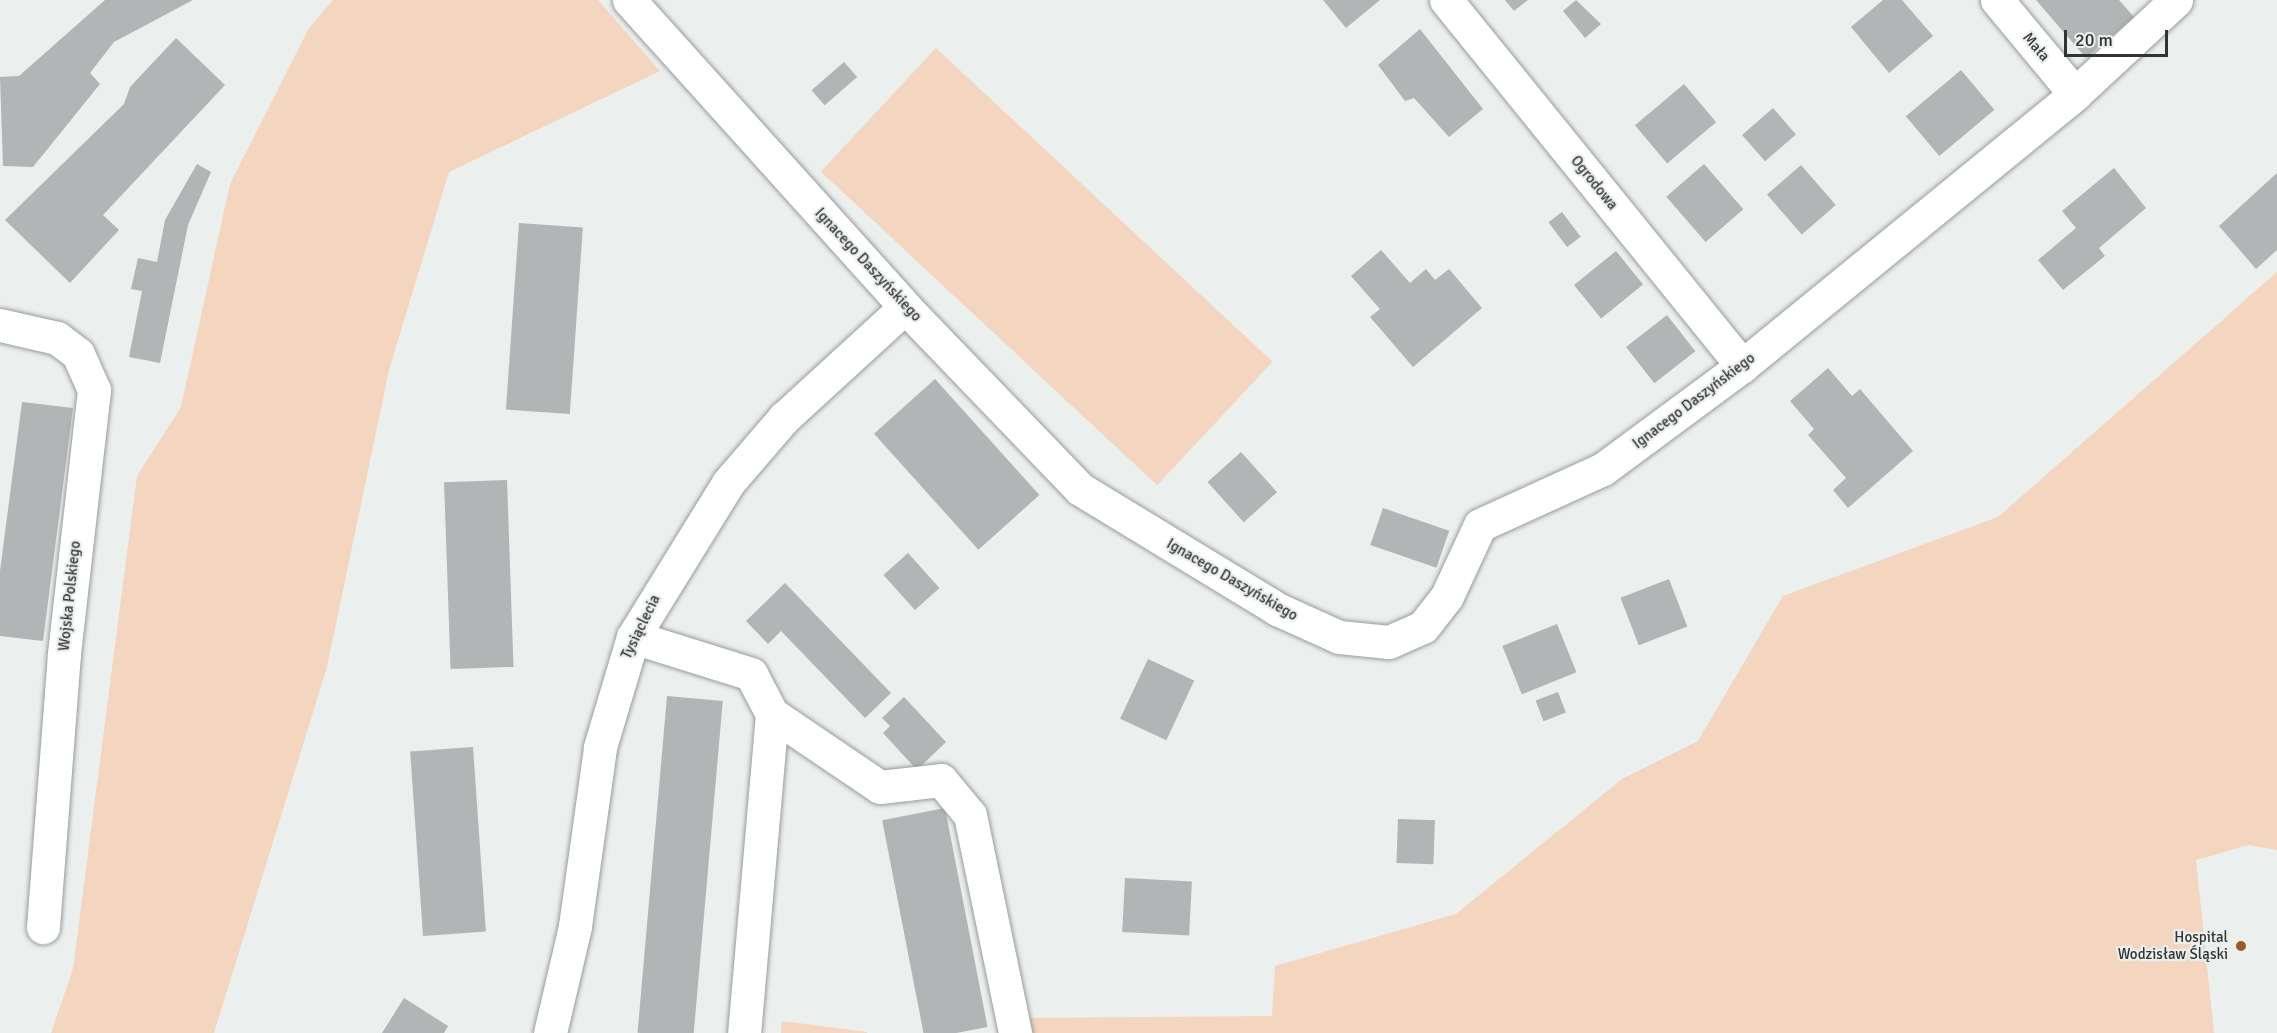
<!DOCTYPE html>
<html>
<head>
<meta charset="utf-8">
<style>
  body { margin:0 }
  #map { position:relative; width:2277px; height:1033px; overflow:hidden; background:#ebefee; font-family:Signika,sans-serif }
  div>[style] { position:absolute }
  .green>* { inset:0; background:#f4d5bf; transform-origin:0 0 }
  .building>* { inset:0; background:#b1b5b5; transform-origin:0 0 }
  .roads { filter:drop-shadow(0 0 2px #989c9c) drop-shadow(0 0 2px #989c9c) }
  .minor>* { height:33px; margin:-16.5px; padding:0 16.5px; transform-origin:16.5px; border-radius:16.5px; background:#fff }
  .dots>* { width:16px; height:16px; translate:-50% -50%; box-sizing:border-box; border:3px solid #ebefee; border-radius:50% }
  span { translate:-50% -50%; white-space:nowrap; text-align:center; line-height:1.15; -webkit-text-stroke:4.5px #ebefee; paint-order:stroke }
  .street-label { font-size:15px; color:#323434 }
  .poi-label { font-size:15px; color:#323434 }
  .right { translate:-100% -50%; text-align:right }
  .scale { position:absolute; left:2064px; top:30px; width:104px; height:27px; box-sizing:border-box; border:3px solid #323434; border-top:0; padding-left:8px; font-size:18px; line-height:21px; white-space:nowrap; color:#323434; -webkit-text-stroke:4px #ebefee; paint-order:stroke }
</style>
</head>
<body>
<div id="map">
  <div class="green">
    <div style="clip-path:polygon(333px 0,598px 0,660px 71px,449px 172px,389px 370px,327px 667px,214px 1033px,51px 1033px,73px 969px,137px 476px,181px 407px,230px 184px,309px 28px)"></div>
    <div style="left:936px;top:48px;width:460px;height:169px;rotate:43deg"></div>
    <div style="clip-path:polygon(2277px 272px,2277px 850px,2249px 845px,2196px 860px,2214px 1033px,1028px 1033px,1026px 1018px,1272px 1016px,1275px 966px,1456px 914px,1622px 779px,1698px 741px,1783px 596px,1998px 517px)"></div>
    <div style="clip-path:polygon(782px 1021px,867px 1032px,867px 1033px,781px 1033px)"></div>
  </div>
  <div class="building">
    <div style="clip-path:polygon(105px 0,193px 0,114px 42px,90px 73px,100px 84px,33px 167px,3px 166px,0 77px,19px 76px)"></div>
    <div style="clip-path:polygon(1323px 0,1380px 0,1346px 28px)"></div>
    <div style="clip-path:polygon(1505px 0,1528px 0,1514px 11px)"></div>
    <div style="clip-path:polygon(1576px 0,1601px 24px,1585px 38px,1563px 11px)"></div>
    <div style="clip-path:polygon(1883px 0,1902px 0,1933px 36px,1889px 73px,1851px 27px)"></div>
    <div style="clip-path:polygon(2036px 0,2119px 0,2134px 17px,2086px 58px)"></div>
    <div style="clip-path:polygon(1420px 29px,1483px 109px,1449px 137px,1414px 98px,1405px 101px,1378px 65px)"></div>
    <div style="clip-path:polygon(176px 38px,225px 85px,103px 215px,119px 230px,70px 283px,5px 220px,124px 104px,130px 87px)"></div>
    <div style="left:844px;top:62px;width:20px;height:43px;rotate:49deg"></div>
    <div style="left:1961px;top:70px;width:52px;height:72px;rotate:50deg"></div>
    <div style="left:1684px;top:84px;width:50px;height:64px;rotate:50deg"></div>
    <div style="left:1773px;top:108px;width:35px;height:41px;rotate:49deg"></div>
    <div style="clip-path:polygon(197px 164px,211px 172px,188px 225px,160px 363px,129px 357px,142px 291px,131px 289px,138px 258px,157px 262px,165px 220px)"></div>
    <div style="left:1704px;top:164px;width:60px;height:50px;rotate:49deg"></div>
    <div style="left:1801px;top:165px;width:53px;height:45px;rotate:49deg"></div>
    <div style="clip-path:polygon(2114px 168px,2146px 208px,2099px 248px,2105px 256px,2063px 290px,2038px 260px,2076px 228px,2062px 211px)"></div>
    <div style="clip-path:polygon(2277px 173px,2277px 250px,2256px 269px,2219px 226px)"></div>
    <div style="left:1562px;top:212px;width:31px;height:17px;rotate:53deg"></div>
    <div style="left:519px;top:223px;width:64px;height:187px;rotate:4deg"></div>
    <div style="clip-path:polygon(1381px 250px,1410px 283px,1426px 269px,1435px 280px,1449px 269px,1482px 308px,1413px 367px,1370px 317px,1380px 309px,1351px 276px)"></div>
    <div style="left:1616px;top:251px;width:43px;height:54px;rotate:51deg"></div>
    <div style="left:1667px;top:315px;width:46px;height:52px;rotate:52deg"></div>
    <div style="clip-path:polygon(1828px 368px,1852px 396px,1860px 389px,1913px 451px,1848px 508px,1833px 490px,1846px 478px,1808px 435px,1814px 429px,1790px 401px)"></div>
    <div style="left:935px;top:379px;width:156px;height:82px;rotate:48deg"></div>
    <div style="clip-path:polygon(22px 402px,73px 408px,43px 641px,0 636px,0 571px)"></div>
    <div style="left:1241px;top:452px;width:54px;height:45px;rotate:48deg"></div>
    <div style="left:507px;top:480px;width:187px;height:63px;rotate:88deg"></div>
    <div style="left:1383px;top:508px;width:70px;height:39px;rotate:19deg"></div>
    <div style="left:908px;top:553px;width:47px;height:33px;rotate:48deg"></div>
    <div style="left:1669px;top:579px;width:51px;height:52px;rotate:69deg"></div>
    <div style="clip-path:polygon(785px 583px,891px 693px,865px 718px,781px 631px,768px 644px,746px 621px)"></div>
    <div style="left:1557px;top:624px;width:52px;height:59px;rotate:68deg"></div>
    <div style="left:1148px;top:659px;width:51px;height:66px;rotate:25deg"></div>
    <div style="left:1558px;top:692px;width:22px;height:24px;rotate:69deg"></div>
    <div style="left:667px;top:696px;width:56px;height:338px;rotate:5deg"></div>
    <div style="clip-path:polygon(904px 697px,946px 742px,917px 770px,883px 733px,890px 726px,882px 718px)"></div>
    <div style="left:473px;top:747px;width:185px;height:63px;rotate:86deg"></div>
    <div style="left:945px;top:808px;width:223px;height:64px;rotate:79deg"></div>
    <div style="left:1398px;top:819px;width:37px;height:44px;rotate:2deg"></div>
    <div style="left:1125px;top:878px;width:67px;height:54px;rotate:3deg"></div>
    <div style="clip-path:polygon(404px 998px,448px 1026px,444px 1033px,382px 1033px)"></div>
  </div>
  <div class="roads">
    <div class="minor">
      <div style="left:629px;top:0;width:413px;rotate:48deg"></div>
      <div style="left:905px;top:307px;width:252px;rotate:46.1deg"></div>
      <div style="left:1080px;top:489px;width:231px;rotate:31.3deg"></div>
      <div style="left:1277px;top:609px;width:68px;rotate:24.3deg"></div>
      <div style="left:1339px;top:637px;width:50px;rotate:5.7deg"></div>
      <div style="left:1389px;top:642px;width:37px;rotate:-24deg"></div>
      <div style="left:1423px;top:627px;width:39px;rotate:-52deg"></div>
      <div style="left:1447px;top:596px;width:78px;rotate:-65.1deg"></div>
      <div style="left:1480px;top:525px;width:135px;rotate:-24.5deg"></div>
      <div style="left:1603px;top:469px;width:173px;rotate:-36.5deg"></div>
      <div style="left:1742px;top:366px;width:430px;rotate:-39.2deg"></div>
      <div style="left:2075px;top:94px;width:138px;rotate:-42.9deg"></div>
      <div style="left:1446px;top:0;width:471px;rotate:51deg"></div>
      <div style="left:1997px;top:0;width:122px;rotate:50.3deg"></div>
      <div style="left:0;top:325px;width:58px;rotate:12.8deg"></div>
      <div style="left:57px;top:338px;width:26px;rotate:37deg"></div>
      <div style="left:78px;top:354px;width:39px;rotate:66deg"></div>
      <div style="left:94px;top:390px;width:266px;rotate:96.5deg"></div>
      <div style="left:64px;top:654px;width:274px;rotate:94.4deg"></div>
      <div style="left:633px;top:637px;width:124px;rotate:17.4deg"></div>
      <div style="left:751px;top:674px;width:45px;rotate:62.3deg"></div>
      <div style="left:772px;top:714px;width:320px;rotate:95deg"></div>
      <div style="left:772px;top:714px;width:130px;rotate:34.1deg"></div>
      <div style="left:880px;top:787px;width:61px;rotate:-6.5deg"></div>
      <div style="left:941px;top:780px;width:45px;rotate:50.4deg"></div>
      <div style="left:970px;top:815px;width:223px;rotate:78.3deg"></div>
      <div style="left:550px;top:1033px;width:110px;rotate:-76.8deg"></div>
      <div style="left:575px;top:926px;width:181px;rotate:-82deg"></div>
      <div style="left:600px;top:747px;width:115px;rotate:-73.3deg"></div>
      <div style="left:633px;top:637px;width:181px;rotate:-58.3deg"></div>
      <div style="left:728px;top:483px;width:86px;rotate:-49.3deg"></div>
      <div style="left:784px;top:418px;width:164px;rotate:-42.5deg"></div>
    </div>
  </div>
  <div class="dots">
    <div style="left:2241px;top:946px;background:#9a5b23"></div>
  </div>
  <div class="street-label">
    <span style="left:2036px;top:47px;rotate:50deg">Mała</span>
    <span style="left:1594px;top:183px;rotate:51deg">Ogrodowa</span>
    <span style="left:868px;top:265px;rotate:47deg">Ignacego Daszyńskiego</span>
    <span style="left:1694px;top:401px;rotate:-37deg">Ignacego Daszyńskiego</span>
    <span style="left:1232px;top:580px;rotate:30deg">Ignacego Daszyńskiego</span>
    <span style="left:70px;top:596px;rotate:-84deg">Wojska Polskiego</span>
    <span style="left:641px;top:627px;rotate:-64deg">Tysiąclecia</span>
  </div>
  <div class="poi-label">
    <span class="right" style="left:2228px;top:946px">Hospital<br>Wodzisław Śląski</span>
  </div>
  <div class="scale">20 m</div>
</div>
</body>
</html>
